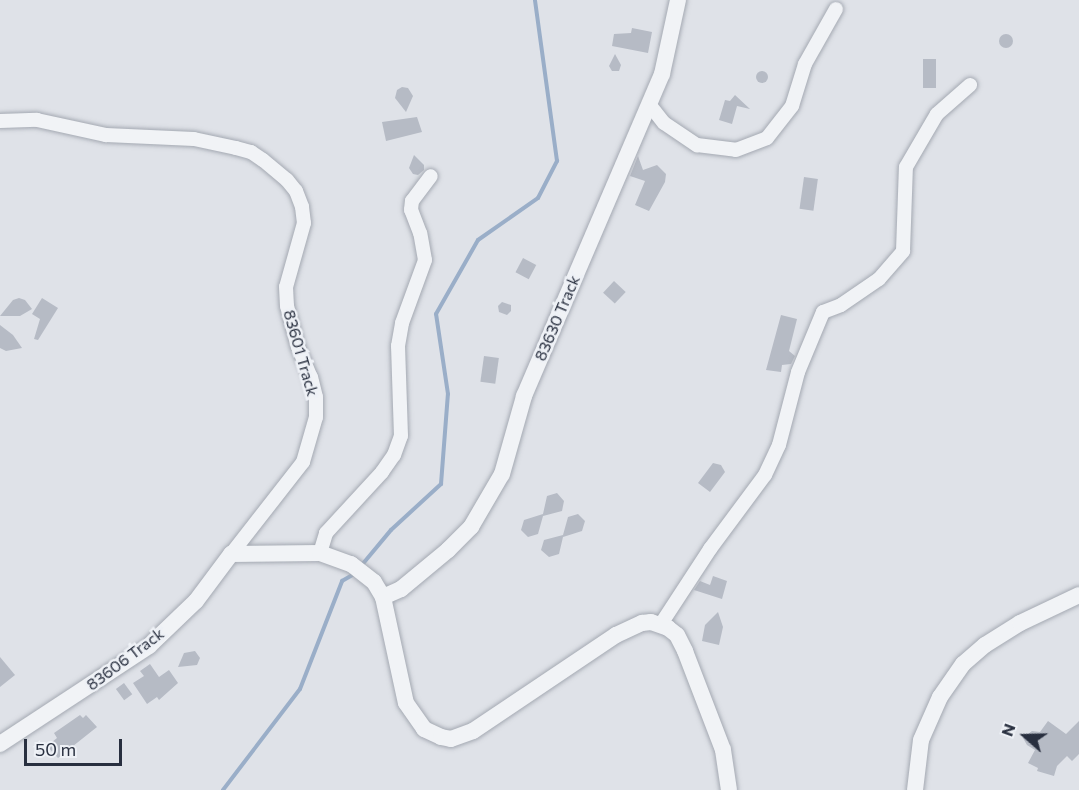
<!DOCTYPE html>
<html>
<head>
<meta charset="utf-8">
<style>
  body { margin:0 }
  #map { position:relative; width:1079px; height:790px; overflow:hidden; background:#dfe2e8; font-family:Commissioner,sans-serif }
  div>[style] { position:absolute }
  .stream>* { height:4px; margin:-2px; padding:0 2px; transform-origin:2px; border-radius:2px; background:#9aaec8 }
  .building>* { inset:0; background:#b6bbc5; transform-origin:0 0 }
  .round { border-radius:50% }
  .roads { filter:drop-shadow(0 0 2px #a4a9b2) drop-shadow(0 0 2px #a4a9b2) }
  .minor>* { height:14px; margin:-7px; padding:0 7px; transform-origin:7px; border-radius:7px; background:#f1f3f6 }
  .tertiary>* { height:16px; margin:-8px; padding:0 8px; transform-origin:8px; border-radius:8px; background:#f1f3f6 }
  span { translate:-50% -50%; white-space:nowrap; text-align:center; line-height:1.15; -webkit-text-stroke:5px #eef1f6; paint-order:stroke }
  .street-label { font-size:16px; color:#282f3f }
  .north { position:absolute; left:995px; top:706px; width:60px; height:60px; -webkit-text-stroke:4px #eef1f6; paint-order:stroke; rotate:290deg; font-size:16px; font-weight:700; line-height:24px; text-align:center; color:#282f3f }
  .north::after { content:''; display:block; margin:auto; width:21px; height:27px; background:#282f3f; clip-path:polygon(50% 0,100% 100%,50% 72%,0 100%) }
  .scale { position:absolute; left:24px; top:739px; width:98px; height:27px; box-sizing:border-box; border:3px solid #282f3f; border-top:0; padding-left:8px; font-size:18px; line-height:21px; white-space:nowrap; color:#282f3f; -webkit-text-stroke:4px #eef1f6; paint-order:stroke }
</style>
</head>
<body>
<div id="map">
  <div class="stream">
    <div style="left:361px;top:566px;width:47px;rotate:-50.2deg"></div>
    <div style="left:391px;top:530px;width:68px;rotate:-42.6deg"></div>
    <div style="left:441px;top:484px;width:90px;rotate:-85.6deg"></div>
    <div style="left:448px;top:394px;width:81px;rotate:-98.5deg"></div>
    <div style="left:436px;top:314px;width:85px;rotate:-60.4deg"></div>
    <div style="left:478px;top:240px;width:73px;rotate:-35deg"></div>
    <div style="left:538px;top:198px;width:42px;rotate:-62.8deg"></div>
    <div style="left:557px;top:161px;width:162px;rotate:-97.8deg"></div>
    <div style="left:223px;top:790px;width:127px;rotate:-52.7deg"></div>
    <div style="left:300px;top:689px;width:116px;rotate:-68.7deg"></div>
    <div style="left:342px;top:581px;width:14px;rotate:-30deg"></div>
  </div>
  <div class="building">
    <div style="clip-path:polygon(632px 28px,652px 32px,648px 53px,612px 46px,614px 34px,631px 33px)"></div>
    <div class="round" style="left:999px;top:34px;width:14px;height:14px"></div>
    <div style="clip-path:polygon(615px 54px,621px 65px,619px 71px,612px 71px,609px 66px)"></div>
    <div style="left:923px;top:59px;width:13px;height:29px"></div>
    <div class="round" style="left:756px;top:71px;width:12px;height:12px"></div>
    <div style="clip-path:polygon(402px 87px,408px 88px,413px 96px,406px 112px,395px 98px,397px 90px)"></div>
    <div style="clip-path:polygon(735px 95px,750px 109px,737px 106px,732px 124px,719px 120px,725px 100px,730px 101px)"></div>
    <div style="clip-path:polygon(417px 117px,422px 132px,386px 141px,382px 122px)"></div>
    <div style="clip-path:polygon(414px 155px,424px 165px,424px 170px,418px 175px,413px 174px,409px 168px)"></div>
    <div style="clip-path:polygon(638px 156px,643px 170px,657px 165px,666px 174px,665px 182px,649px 211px,635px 205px,645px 181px,630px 176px)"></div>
    <div style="left:804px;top:177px;width:14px;height:32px;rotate:8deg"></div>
    <div style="left:523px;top:258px;width:15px;height:16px;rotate:28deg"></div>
    <div style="left:614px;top:281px;width:16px;height:16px;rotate:43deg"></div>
    <div style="clip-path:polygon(19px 298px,25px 300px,32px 309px,20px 316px,0 316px,13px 300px)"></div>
    <div style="clip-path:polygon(42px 298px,58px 308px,38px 340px,34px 339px,40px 319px,32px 314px)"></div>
    <div style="clip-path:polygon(502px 302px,511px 305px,511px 311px,507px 315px,499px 312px,498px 306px)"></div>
    <div style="clip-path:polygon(781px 315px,797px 319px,789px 351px,795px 356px,791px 364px,782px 365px,781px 372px,766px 370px)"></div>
    <div style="clip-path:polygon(0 325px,13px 335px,22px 348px,6px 351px,0 348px)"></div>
    <div style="left:484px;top:356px;width:15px;height:26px;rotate:8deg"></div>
    <div style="clip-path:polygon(713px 463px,721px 465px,725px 472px,710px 492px,698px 483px)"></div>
    <div style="clip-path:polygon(557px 493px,564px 501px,562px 511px,543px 516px,538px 534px,528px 537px,521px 530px,524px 520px,543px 514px,547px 496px)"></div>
    <div style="clip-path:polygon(578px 514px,585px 521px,582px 531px,563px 537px,559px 554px,549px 557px,541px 550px,544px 540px,563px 535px,568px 517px)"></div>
    <div style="clip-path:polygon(713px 576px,727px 581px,722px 599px,694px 590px,700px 581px,710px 585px)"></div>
    <div style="clip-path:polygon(718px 612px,723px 627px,719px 645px,702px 641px,705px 625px)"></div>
    <div style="clip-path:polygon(195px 651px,200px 658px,197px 665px,178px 667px,184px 653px)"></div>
    <div style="clip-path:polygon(0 657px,15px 675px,0 687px)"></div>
    <div style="clip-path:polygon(150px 664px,159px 677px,169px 670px,178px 683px,159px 700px,157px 697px,147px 704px,133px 683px,144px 676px,140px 671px)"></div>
    <div style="left:124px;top:683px;width:14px;height:10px;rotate:54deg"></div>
    <div style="clip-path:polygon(80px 715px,83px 718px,86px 715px,97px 727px,58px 758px,47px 746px,57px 738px,54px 733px)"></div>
    <div style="clip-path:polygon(1048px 721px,1066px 734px,1079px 721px,1079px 754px,1072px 761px,1067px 756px,1057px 766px,1054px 776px,1037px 771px,1038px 768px,1028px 763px,1035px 750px,1027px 745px,1023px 738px,1032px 731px,1040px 732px)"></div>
  </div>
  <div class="roads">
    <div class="minor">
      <div style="left:649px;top:104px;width:24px;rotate:52deg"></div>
      <div style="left:664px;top:123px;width:40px;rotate:34deg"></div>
      <div style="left:697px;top:145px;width:39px;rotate:7deg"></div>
      <div style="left:736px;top:150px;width:33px;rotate:-21deg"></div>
      <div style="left:767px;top:138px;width:41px;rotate:-52deg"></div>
      <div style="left:792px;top:106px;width:44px;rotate:-72.8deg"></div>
      <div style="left:805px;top:64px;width:63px;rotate:-60.6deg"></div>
      <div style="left:0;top:121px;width:37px;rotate:-2deg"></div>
      <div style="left:37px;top:120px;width:71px;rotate:12.3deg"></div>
      <div style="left:106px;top:135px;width:88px;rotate:2.6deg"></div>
      <div style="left:194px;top:139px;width:43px;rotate:12.1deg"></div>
      <div style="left:236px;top:148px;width:16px;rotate:15deg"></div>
      <div style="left:251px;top:152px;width:14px;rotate:34deg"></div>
      <div style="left:263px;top:160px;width:31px;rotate:40deg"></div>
      <div style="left:287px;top:180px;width:14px;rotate:51deg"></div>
      <div style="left:296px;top:191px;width:17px;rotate:69deg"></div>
      <div style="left:302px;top:207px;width:16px;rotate:83deg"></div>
      <div style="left:304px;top:223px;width:66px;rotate:105.7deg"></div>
      <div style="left:286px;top:287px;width:19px;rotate:87deg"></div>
      <div style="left:287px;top:306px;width:42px;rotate:75deg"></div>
      <div style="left:298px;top:347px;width:33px;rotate:67deg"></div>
      <div style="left:311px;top:377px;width:21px;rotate:76deg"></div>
      <div style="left:316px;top:397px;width:20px;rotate:90deg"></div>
      <div style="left:316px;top:417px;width:47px;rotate:106.1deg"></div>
      <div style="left:303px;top:462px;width:117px;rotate:128deg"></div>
      <div style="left:320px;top:553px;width:21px;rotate:-73deg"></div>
      <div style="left:326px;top:533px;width:83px;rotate:-47.4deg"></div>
      <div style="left:382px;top:472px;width:21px;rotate:-55deg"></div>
      <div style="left:394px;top:455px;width:20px;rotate:-70deg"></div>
      <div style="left:401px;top:436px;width:90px;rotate:-91.9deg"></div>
      <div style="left:398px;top:346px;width:23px;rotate:-80deg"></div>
      <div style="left:402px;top:323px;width:67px;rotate:-69.9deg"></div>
      <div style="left:425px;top:260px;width:27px;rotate:-100deg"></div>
      <div style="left:420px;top:233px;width:25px;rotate:-111deg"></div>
      <div style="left:411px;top:210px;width:9px;rotate:-84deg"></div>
      <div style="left:412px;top:201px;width:31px;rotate:-53deg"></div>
      <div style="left:661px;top:624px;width:90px;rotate:-56.8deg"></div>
      <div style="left:710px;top:549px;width:92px;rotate:-53.4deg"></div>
      <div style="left:765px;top:475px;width:33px;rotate:-65deg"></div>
      <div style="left:779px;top:445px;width:75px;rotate:-75.4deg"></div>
      <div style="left:798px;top:372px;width:65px;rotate:-67.4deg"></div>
      <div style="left:823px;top:312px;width:19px;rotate:-21deg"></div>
      <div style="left:841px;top:305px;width:46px;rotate:-34.4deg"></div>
      <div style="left:879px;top:279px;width:37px;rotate:-49deg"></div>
      <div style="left:903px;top:251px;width:84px;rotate:-88deg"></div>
      <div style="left:906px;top:167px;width:61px;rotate:-59.7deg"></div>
      <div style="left:937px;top:114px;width:44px;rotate:-41.3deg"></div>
    </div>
    <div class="tertiary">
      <div style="left:383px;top:597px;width:20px;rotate:-24deg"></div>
      <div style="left:401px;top:589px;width:61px;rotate:-39.7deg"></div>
      <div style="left:448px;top:550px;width:33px;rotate:-45deg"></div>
      <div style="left:471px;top:527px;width:61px;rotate:-59.7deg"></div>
      <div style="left:502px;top:474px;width:81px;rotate:-74.2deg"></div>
      <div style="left:524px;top:396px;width:350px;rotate:-66.8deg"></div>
      <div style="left:662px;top:74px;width:76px;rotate:-77.8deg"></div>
      <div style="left:0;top:744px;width:178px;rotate:-33.3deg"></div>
      <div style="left:149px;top:646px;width:65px;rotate:-43.8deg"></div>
      <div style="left:196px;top:601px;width:59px;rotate:-53.3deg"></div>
      <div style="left:231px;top:554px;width:89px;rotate:-0.6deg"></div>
      <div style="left:320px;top:553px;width:33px;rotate:20deg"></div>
      <div style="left:351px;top:564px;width:29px;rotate:38deg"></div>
      <div style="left:374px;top:582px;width:17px;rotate:59deg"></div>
      <div style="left:383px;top:597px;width:108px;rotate:77.8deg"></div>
      <div style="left:406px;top:703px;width:32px;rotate:55deg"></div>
      <div style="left:424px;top:729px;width:19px;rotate:25deg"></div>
      <div style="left:441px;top:737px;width:10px;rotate:11deg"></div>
      <div style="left:451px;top:739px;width:23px;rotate:-20deg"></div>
      <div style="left:473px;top:731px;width:172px;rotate:-33.9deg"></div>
      <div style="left:616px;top:635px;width:29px;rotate:-25deg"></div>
      <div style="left:642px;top:623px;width:9px;rotate:-6deg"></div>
      <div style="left:651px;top:622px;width:18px;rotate:19deg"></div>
      <div style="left:668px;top:628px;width:11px;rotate:38deg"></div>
      <div style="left:677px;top:635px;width:18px;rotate:63deg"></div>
      <div style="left:685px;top:651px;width:106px;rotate:69deg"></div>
      <div style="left:723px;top:750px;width:40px;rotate:81.5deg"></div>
      <div style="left:915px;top:790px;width:50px;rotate:-83.2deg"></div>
      <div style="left:921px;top:740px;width:47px;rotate:-66.2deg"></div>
      <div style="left:940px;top:697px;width:40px;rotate:-55.1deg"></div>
      <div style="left:963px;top:664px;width:29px;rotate:-41deg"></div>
      <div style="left:985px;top:645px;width:41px;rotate:-32.2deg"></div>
      <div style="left:1020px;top:623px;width:65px;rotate:-25.4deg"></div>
    </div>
  </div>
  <div class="street-label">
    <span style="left:557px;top:318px;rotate:-67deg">83630 Track</span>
    <span style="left:301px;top:353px;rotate:74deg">83601 Track</span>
    <span style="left:125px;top:659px;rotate:-37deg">83606 Track</span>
  </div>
  <div class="north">N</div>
  <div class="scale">50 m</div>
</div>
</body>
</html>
